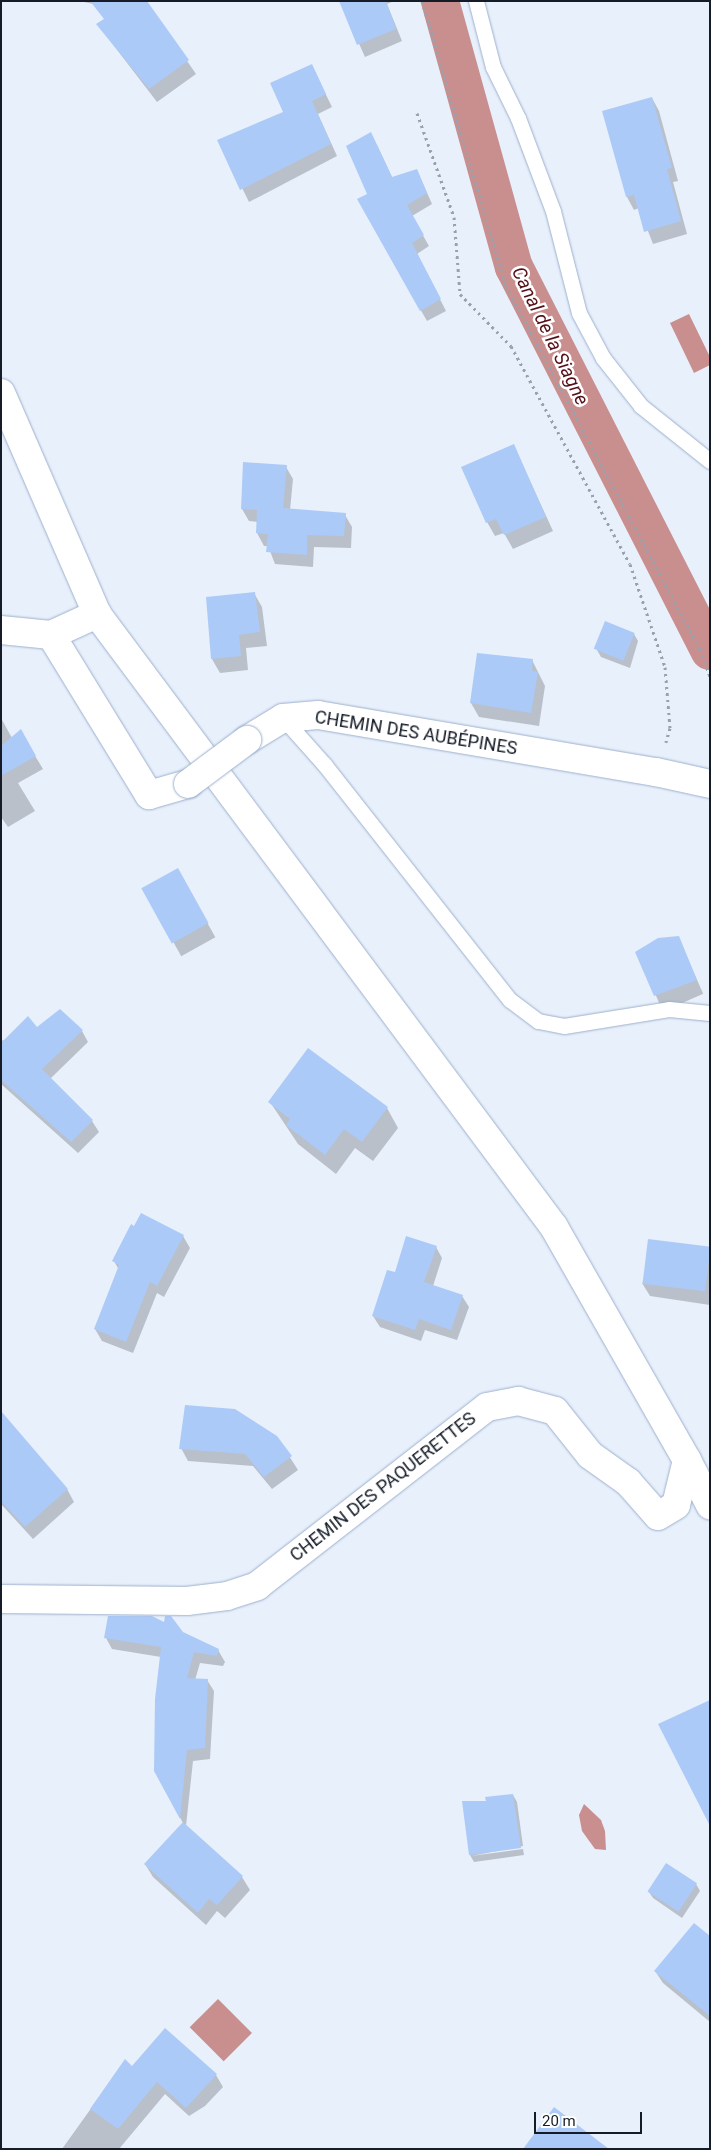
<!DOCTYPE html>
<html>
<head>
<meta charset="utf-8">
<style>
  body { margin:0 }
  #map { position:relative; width:711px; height:2150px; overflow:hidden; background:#e8f0fc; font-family:Roboto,sans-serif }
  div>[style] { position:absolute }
  .water>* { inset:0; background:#c98f8f; transform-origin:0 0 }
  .shadow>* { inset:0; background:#0003; transform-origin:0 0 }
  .canal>* { height:38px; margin:-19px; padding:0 19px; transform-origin:19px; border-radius:19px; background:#c98f8f }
  .building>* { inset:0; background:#accaf7; transform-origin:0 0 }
  .path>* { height:3px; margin-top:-1.5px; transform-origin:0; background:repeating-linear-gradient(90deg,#9aa1ad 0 2.5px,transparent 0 6.5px) }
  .roads { filter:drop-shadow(0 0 1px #9db0cc) drop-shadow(0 0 1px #9db0cc) }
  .lane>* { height:15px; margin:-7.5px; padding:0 7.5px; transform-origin:7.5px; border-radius:7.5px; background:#fff }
  .street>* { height:28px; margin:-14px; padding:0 14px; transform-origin:14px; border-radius:14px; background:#fff }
  .bridges { filter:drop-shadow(0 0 1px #9db0cc) drop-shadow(0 0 1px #9db0cc) }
  .street-bridge>* { height:28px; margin:-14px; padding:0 14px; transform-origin:14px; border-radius:14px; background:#fff }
  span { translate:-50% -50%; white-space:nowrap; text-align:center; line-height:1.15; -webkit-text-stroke:5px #fff; paint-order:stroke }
  .street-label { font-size:18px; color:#151c27 }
  .water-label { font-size:19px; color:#561019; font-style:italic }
  .frame { position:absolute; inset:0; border:2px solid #151c27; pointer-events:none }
  .scale { position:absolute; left:534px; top:2112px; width:108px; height:22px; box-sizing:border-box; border:2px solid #151c27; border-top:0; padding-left:6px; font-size:15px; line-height:18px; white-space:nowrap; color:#151c27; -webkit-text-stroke:4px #fff; paint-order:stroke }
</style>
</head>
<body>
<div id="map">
  <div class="water">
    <div style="clip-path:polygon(689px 314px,710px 357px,710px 365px,694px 373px,670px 323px)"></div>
    <div style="clip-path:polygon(584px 1804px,601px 1820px,605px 1831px,606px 1850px,595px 1849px,582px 1831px,579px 1815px)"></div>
    <div style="left:218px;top:1999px;width:48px;height:40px;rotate:45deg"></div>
  </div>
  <div class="shadow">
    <div style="clip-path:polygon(79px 1px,146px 1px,196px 74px,157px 102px,98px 25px,122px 10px)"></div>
    <div style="clip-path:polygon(340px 1px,394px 1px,387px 4px,402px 41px,365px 57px)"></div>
    <div style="clip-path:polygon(312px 66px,332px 107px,318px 114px,337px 156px,249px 202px,219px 141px,284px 113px)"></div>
    <div style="clip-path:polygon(652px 98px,659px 111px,678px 181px,673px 182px,687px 234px,653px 244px,639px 208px,634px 210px,627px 197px,604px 112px)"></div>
    <div style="clip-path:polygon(377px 145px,393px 179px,417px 170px,432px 204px,412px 216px,429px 246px,417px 254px,446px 311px,427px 321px,358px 200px,369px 194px)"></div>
    <div style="clip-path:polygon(514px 446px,553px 531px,513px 549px,504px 533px,495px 536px,487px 522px)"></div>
    <div style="clip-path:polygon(286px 467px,293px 479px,290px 510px,345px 515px,352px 527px,351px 548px,314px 547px,313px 567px,275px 564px,268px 546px,264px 546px,257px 533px,258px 522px,249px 521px,242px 509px)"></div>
    <div style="clip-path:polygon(254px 593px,262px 607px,267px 646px,246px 648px,248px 670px,220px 673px,212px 659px,207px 598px)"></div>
    <div style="clip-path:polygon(634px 634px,638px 641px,630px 668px,601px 657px,597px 650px)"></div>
    <div style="clip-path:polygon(532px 660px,545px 686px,539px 726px,479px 717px,471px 703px)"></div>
    <div style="clip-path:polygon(1px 718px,12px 738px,20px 731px,43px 769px,18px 783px,35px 811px,8px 827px,1px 817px)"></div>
    <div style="left:178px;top:870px;width:77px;height:39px;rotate:61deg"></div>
    <div style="left:678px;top:937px;width:62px;height:44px;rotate:66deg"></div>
    <div style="clip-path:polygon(37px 1029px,82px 1031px,88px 1042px,50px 1079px,92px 1121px,99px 1132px,78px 1153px,1px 1084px,1px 1041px)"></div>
    <div style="clip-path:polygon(270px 1102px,387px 1108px,398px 1128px,373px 1161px,355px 1148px,336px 1174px,298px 1144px)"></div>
    <div style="clip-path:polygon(183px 1236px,190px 1248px,164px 1297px,157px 1293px,133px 1353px,102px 1341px,95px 1329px,119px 1270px,114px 1261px)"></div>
    <div style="clip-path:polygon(436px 1247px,442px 1258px,433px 1286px,462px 1296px,469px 1307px,457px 1340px,425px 1330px,421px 1341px,380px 1327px,373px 1316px,395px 1274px)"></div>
    <div style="clip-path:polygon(710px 1248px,710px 1305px,650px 1296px,642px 1283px)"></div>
    <div style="clip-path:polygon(277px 1437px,298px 1470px,272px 1489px,253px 1466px,188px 1461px,181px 1448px)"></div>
    <div style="clip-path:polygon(1px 1440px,67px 1489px,74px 1502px,33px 1539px,1px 1504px)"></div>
    <div style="clip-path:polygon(182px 1633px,218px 1650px,225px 1662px,223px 1666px,200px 1663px,195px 1680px,207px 1680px,214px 1691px,210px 1759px,193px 1761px,186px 1826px,242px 1877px,250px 1890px,225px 1918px,217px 1911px,206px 1925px,153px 1877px,145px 1864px,183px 1823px,155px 1770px,161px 1657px,112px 1649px,106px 1638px)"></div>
    <div style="clip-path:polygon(513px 1795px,517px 1802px,523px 1846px,471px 1856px,523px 1849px,524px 1855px,474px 1862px,470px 1855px,487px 1802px)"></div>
    <div style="clip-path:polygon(666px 1865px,696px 1884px,700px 1891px,682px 1918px,653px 1898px,649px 1892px)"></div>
    <div style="clip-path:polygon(710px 1938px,710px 2022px,663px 1983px,655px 1971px)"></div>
    <div style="clip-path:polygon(125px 2061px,132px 2067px,216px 2075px,223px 2087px,205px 2106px,189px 2116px,165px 2094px,119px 2149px,62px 2149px)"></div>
  </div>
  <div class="canal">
    <div style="left:440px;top:1px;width:276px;rotate:74.5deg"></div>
    <div style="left:514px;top:267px;width:431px;rotate:63deg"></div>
  </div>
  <div class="building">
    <div style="clip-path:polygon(90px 1px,147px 1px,189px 60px,149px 89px,96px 24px,104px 19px)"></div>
    <div style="clip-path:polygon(339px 1px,386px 1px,396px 29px,357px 45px)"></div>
    <div style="clip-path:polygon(312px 64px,326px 94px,312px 101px,331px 144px,240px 190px,217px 140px,283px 112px,270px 83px)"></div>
    <div style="clip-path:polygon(652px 97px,672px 168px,667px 169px,681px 221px,644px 232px,634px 195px,626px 197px,602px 111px)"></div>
    <div style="clip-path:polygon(371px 132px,392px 177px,417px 169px,427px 193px,407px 205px,424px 235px,412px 243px,441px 299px,420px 311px,357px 199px,367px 194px,346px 146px)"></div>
    <div style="clip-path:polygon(514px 444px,546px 517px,504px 535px,496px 519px,486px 523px,461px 467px)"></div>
    <div style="clip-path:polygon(243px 462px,287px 465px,283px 508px,346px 513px,344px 536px,307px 535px,307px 555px,266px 552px,268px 534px,256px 533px,257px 510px,241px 509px)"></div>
    <div style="clip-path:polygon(255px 592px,260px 632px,239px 635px,241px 656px,211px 659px,206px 597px)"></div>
    <div style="left:605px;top:621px;width:32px;height:30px;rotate:22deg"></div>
    <div style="clip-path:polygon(477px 653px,533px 659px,532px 671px,538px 672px,531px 713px,470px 703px)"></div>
    <div style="clip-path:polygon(21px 729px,36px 756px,1px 776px,1px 746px)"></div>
    <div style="left:178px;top:868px;width:63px;height:42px;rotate:61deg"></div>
    <div style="clip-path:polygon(679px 936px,697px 980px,654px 996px,635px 952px,658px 938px)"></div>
    <div style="clip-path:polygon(60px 1009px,83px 1030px,42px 1069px,93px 1120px,71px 1142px,1px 1080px,1px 1043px,28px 1016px,37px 1027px)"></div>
    <div style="clip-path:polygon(308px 1048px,388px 1107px,362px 1142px,344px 1129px,325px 1155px,286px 1125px,290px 1119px,268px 1102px)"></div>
    <div style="clip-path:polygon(141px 1213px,184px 1235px,157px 1286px,150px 1282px,126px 1342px,94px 1329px,119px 1265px,112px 1261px,131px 1224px,134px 1226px)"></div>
    <div style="clip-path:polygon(406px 1236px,437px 1246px,424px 1282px,463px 1295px,451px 1330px,419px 1319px,415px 1330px,372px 1316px,387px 1270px,395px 1272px)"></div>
    <div style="left:648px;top:1239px;width:63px;height:45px;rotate:7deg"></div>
    <div style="clip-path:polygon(185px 1405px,235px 1409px,277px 1436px,292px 1456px,264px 1477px,245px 1454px,179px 1449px)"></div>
    <div style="clip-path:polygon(1px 1411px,68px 1489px,25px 1527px,1px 1501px)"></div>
    <div style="clip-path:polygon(108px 1616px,152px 1616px,164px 1622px,165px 1616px,171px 1616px,183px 1632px,219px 1649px,217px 1656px,194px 1652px,187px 1678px,208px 1679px,205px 1748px,187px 1750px,180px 1819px,154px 1771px,155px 1699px,161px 1647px,104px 1638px)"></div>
    <div style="clip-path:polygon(710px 1700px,710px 1826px,658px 1724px)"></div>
    <div style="clip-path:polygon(513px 1794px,521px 1848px,469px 1855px,462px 1801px,486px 1801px,485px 1797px)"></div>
    <div style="clip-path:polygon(183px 1822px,243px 1876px,217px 1905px,209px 1899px,198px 1913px,144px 1864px)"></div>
    <div style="left:666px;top:1863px;width:37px;height:34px;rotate:33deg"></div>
    <div style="clip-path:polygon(694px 1923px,710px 1936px,710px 2016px,654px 1971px)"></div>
    <div style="clip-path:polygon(165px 2028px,217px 2074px,186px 2108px,157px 2082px,118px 2129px,90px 2109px,125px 2059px,132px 2066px)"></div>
    <div style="clip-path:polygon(554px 2107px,609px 2149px,523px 2149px)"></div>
  </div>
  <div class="path">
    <div style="left:422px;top:1px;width:297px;rotate:73.6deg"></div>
    <div style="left:506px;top:286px;width:412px;rotate:61.9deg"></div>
    <div style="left:700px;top:649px;width:29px;rotate:70deg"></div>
    <div style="left:417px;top:113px;width:110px;rotate:70.4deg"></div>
    <div style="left:454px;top:217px;width:77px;rotate:85.5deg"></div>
    <div style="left:460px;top:294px;width:73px;rotate:45.6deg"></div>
    <div style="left:511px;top:346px;width:248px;rotate:61.4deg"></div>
    <div style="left:630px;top:564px;width:109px;rotate:71.2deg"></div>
    <div style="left:665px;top:667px;width:61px;rotate:85.3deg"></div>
    <div style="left:670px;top:728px;width:15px;rotate:106deg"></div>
  </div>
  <div class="roads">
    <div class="lane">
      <div style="left:476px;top:1px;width:68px;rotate:75.6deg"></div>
      <div style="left:493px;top:67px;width:57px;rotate:63.9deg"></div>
      <div style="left:518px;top:118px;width:99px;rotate:69.4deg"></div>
      <div style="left:553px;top:211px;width:105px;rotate:75.7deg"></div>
      <div style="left:579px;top:313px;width:51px;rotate:61.9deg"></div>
      <div style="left:603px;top:358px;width:61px;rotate:51.6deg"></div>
      <div style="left:641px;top:406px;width:88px;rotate:38.6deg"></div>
      <div style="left:283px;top:718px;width:62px;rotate:48.3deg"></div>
      <div style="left:324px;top:764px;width:300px;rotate:51.8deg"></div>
      <div style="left:510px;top:1000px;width:35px;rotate:37deg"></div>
      <div style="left:538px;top:1021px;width:26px;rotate:11deg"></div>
      <div style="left:564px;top:1026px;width:106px;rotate:-9.2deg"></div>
      <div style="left:669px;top:1009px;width:41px;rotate:5.6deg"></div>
    </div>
    <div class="street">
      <div style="left:1px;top:393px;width:241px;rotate:66.5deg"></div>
      <div style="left:97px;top:614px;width:765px;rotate:53.29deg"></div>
      <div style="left:554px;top:1227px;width:268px;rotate:60.3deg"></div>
      <div style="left:687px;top:1460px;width:51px;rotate:62.9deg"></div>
      <div style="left:1px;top:630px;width:50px;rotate:5.7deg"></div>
      <div style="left:51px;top:635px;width:51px;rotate:-24.5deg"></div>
      <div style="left:51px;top:635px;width:188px;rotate:58.5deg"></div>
      <div style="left:149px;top:795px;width:41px;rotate:-15.8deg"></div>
      <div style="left:247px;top:740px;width:42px;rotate:-31.4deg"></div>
      <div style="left:283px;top:718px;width:35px;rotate:-5deg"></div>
      <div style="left:318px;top:715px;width:343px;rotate:9.6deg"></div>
      <div style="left:656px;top:772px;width:55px;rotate:12.5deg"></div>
      <div style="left:1px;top:1599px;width:186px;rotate:0.6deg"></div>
      <div style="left:187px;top:1601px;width:40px;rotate:-7.1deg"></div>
      <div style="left:227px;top:1596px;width:32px;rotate:-18deg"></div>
      <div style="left:257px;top:1586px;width:291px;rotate:-37.9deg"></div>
      <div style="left:487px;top:1407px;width:32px;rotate:-11deg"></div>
      <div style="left:518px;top:1401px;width:38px;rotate:15deg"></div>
      <div style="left:555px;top:1411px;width:56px;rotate:51.5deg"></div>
      <div style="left:590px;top:1455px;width:47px;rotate:35.4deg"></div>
      <div style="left:628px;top:1482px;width:45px;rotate:48.6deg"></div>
      <div style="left:658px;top:1516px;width:21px;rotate:-31deg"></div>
      <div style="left:676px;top:1505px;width:46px;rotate:-76.3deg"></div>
    </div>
  </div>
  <div class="bridges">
    <div class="street-bridge">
      <div style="left:188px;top:784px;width:74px;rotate:-36.7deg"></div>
    </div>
  </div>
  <div class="street-label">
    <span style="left:416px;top:733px;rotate:9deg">CHEMIN DES AUBÉPINES</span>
    <span style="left:383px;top:1487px;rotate:-38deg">CHEMIN DES PAQUERETTES</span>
  </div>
  <div class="water-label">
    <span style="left:550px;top:336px;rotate:64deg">Canal de la Siagne</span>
  </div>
  <div class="frame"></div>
  <div class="scale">20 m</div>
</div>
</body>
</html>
